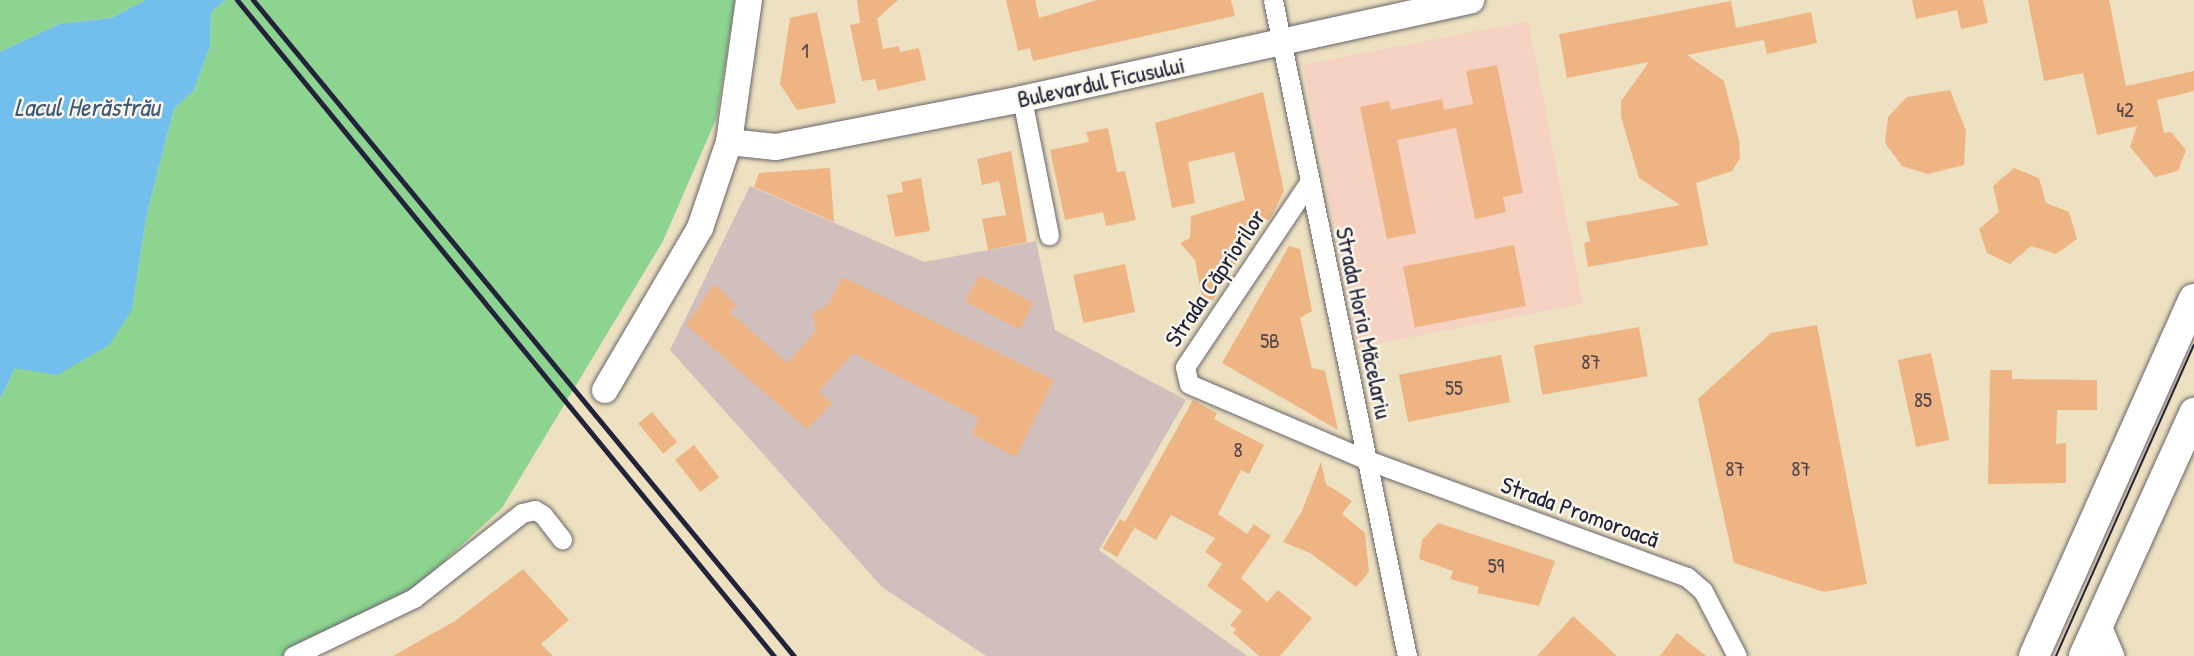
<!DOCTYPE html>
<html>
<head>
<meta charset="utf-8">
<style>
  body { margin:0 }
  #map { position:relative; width:2194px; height:656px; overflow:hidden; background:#eee1c1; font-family:"Patrick Hand",sans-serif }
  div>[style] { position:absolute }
  .built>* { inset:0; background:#f6d2c3; transform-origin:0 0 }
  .industrial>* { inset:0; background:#d1bfbd }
  .green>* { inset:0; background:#8cd48f }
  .water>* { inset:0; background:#72beec }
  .building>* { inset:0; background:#efb483; transform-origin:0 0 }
  .roads { filter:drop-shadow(0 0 2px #69656a) drop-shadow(0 0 2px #69656a) }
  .street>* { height:19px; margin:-9.5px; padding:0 9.5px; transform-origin:9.5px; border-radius:9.5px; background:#fff }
  .secondary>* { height:26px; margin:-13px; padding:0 13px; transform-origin:13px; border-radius:13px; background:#fff }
  .primary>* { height:30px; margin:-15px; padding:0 15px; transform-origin:15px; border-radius:15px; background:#fff }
  .tram>* { height:2px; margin:-1px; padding:0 1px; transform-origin:1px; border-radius:1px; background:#22223b }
  .rail>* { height:5px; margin:-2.5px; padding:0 2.5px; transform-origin:2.5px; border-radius:2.5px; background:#22223b }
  span { translate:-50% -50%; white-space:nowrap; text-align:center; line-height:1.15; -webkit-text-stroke:5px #fbf7ec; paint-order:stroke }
  .number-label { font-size:21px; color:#55464d }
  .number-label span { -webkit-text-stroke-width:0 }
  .street-label { font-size:24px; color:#22223b }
  .water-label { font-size:26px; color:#3e5979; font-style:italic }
</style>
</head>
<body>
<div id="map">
  <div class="built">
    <div style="left:1528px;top:21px;width:288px;height:229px;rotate:79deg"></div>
  </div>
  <div class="industrial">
    <div style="clip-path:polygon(750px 186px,924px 262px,1036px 241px,1055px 330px,1186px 400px,1099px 550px,1247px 656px,986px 656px,882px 587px,670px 350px)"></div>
  </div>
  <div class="green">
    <div style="clip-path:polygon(0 0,146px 0,111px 18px,59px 24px,0 52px)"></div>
    <div style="clip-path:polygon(225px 0,735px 0,717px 117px,663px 241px,502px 508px,416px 587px,288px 656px,0 656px,0 399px,15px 368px,132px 310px,147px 213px,174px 109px,194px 90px,210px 46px,211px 12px)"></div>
  </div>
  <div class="water">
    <div style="clip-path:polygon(146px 0,225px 0,211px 12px,210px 46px,194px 90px,174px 109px,147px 213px,132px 310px,109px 345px,57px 375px,15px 368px,0 399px,0 52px,59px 24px,111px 18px)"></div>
  </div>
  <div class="building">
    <div style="clip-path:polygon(857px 0,898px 0,877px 19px,883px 49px,899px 46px,900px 52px,919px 48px,926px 80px,878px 91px,875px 79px,862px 81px,850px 25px,860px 23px)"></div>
    <div style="clip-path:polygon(1006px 0,1035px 0,1039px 18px,1097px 0,1231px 0,1235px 16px,1033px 61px,1030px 48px,1018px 51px)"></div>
    <div style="clip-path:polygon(1912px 0,1983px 0,1988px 23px,1961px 29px,1957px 10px,1916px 19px)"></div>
    <div style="clip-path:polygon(2028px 0,2109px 0,2126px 86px,2194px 71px,2194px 91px,2157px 100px,2164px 133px,2171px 132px,2186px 150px,2178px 171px,2155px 177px,2130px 147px,2137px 126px,2097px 135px,2083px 73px,2044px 81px)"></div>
    <div style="clip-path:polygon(1731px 1px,1736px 28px,1811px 12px,1817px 43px,1767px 54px,1764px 40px,1687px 55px,1724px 81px,1739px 140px,1740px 158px,1732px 171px,1696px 183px,1708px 245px,1588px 267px,1584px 243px,1590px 241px,1586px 222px,1680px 205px,1639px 178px,1621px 117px,1621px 101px,1649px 62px,1567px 78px,1559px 34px)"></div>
    <div style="clip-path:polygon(817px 12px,836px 103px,797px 110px,780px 84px,790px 18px)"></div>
    <div style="clip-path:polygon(1497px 65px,1523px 193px,1503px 197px,1506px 212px,1475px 219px,1456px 128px,1397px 140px,1416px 233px,1387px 239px,1360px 107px,1389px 101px,1391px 110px,1442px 99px,1444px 110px,1473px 104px,1466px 71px)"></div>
    <div style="clip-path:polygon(1950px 90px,1966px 131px,1964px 165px,1928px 174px,1902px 166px,1885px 143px,1888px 117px,1907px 97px)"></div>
    <div style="clip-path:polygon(1263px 92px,1284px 191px,1270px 219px,1250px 222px,1236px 246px,1244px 253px,1234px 266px,1226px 265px,1213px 283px,1219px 290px,1213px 300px,1202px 298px,1195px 260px,1180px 243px,1190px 238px,1191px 216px,1245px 200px,1234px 152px,1188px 162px,1195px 203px,1172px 208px,1155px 123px)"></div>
    <div style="clip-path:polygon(1108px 128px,1117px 172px,1125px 171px,1136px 220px,1106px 226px,1103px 212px,1065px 220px,1050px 150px,1089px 142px,1086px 132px)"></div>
    <div style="clip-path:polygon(1011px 151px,1027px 242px,988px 250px,982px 219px,1006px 215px,999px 181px,982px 185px,977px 159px)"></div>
    <div style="clip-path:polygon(830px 168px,834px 222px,754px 187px,759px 173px)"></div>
    <div style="clip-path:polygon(2014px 168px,2039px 178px,2046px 203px,2069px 212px,2077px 239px,2056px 254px,2031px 246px,2010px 264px,1987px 253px,1979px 229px,1999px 212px,1993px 186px)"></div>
    <div style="clip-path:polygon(921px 178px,930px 231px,895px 237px,887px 195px,903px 192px,901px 182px)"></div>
    <div style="left:1514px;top:245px;width:62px;height:113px;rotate:79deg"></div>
    <div style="clip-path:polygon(1289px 246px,1300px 249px,1312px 311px,1300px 318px,1312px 368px,1325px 371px,1338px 430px,1222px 363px)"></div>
    <div style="left:1125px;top:264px;width:49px;height:53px;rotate:78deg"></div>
    <div style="left:979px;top:275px;width:61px;height:30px;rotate:27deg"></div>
    <div style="clip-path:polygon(843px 277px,1054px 380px,1016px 457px,972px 434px,979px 418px,853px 353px,819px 392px,832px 403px,807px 429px,686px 325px,714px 284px,736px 305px,730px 312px,787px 363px,816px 331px,812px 313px,826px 307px)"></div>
    <div style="clip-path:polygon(1817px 325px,1867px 584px,1824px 592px,1734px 563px,1698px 399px,1771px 333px)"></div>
    <div style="left:1639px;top:327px;width:50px;height:107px;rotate:80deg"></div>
    <div style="left:1931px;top:353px;width:89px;height:34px;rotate:78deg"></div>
    <div style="left:1501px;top:355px;width:48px;height:104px;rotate:79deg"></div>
    <div style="clip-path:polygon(1990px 370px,2012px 370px,2012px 379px,2097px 380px,2097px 410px,2057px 410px,2056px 444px,2066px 443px,2066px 483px,1988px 484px)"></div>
    <div style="clip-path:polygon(1193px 400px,1217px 413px,1214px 419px,1264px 445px,1249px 474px,1241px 470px,1218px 514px,1247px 534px,1254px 524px,1271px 536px,1241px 578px,1267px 602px,1278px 590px,1312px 618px,1280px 656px,1259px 656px,1233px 633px,1236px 629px,1230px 625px,1242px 611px,1207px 586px,1222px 564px,1205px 552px,1215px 538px,1171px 515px,1156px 540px,1125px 522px)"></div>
    <div style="left:652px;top:412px;width:39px;height:18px;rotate:50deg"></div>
    <div style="left:694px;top:445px;width:41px;height:24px;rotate:52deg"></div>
    <div style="clip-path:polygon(1321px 462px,1326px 484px,1352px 501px,1342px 514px,1365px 533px,1369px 572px,1356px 587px,1310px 553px,1283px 542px,1302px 511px)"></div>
    <div style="left:1120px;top:519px;width:17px;height:34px;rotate:31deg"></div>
    <div style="clip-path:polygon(1438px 523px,1555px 561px,1539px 606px,1477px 593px,1479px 587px,1450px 579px,1453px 571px,1419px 559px,1422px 540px)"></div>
    <div style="clip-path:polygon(523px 569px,569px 620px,541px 644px,553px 656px,393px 656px,455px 621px)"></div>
    <div style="clip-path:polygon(1573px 616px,1617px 656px,1537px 656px)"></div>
    <div style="clip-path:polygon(1677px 633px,1706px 656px,1660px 656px)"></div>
  </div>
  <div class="roads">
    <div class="street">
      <div style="left:1273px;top:0;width:670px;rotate:78.46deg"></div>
      <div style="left:1022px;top:99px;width:139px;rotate:78.8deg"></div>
      <div style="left:1310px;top:181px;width:224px;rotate:123.9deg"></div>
      <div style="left:1185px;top:367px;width:17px;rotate:77deg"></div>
      <div style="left:1189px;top:384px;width:194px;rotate:23.1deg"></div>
      <div style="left:1367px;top:460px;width:341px;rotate:20.1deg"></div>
      <div style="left:1687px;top:577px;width:21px;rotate:41deg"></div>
      <div style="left:1703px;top:591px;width:73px;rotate:62.4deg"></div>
      <div style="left:293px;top:656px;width:134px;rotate:-25.6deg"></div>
      <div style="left:414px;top:598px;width:137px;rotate:-38.2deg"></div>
      <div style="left:522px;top:513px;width:13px;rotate:-13deg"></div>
      <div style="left:535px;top:510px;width:9px;rotate:32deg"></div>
      <div style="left:543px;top:515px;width:31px;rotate:52deg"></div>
    </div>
    <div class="secondary">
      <div style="left:729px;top:142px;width:47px;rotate:6.1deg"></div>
      <div style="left:776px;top:147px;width:251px;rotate:-11deg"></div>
      <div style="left:1022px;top:99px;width:460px;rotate:-12.4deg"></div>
      <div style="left:605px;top:390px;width:188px;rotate:-59.6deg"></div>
      <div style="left:700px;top:228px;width:91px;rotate:-71.4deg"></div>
      <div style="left:729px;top:142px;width:143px;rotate:-82deg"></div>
      <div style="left:2098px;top:625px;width:34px;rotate:67deg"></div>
    </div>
    <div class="primary">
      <div style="left:2034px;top:656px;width:391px;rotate:-65.9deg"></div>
      <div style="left:2084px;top:656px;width:267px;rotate:-65.6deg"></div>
    </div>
  </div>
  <div class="tram">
    <div style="left:2056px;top:656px;width:340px;rotate:-66.1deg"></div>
  </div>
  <div class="rail">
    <div style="left:237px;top:0;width:848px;rotate:50.7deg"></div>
    <div style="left:253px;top:0;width:850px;rotate:50.49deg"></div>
  </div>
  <div class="number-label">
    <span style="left:805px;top:51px">1</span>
    <span style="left:2125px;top:110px">42</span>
    <span style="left:1270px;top:341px">5B</span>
    <span style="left:1591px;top:362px">87</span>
    <span style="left:1454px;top:388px">55</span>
    <span style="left:1923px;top:400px">85</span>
    <span style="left:1238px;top:450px">8</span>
    <span style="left:1735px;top:469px">87</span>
    <span style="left:1801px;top:469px">87</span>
    <span style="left:1496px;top:566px">59</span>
  </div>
  <div class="street-label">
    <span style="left:1101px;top:82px;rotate:-12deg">Bulevardul Ficusului</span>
    <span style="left:1215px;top:278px;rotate:-56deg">Strada Căpriorilor</span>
    <span style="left:1364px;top:323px;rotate:78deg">Strada Horia Măcelariu</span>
    <span style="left:1580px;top:512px;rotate:20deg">Strada Promoroacă</span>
  </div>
  <div class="water-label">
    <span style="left:87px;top:107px">Lacul Herăstrău</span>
  </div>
</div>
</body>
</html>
